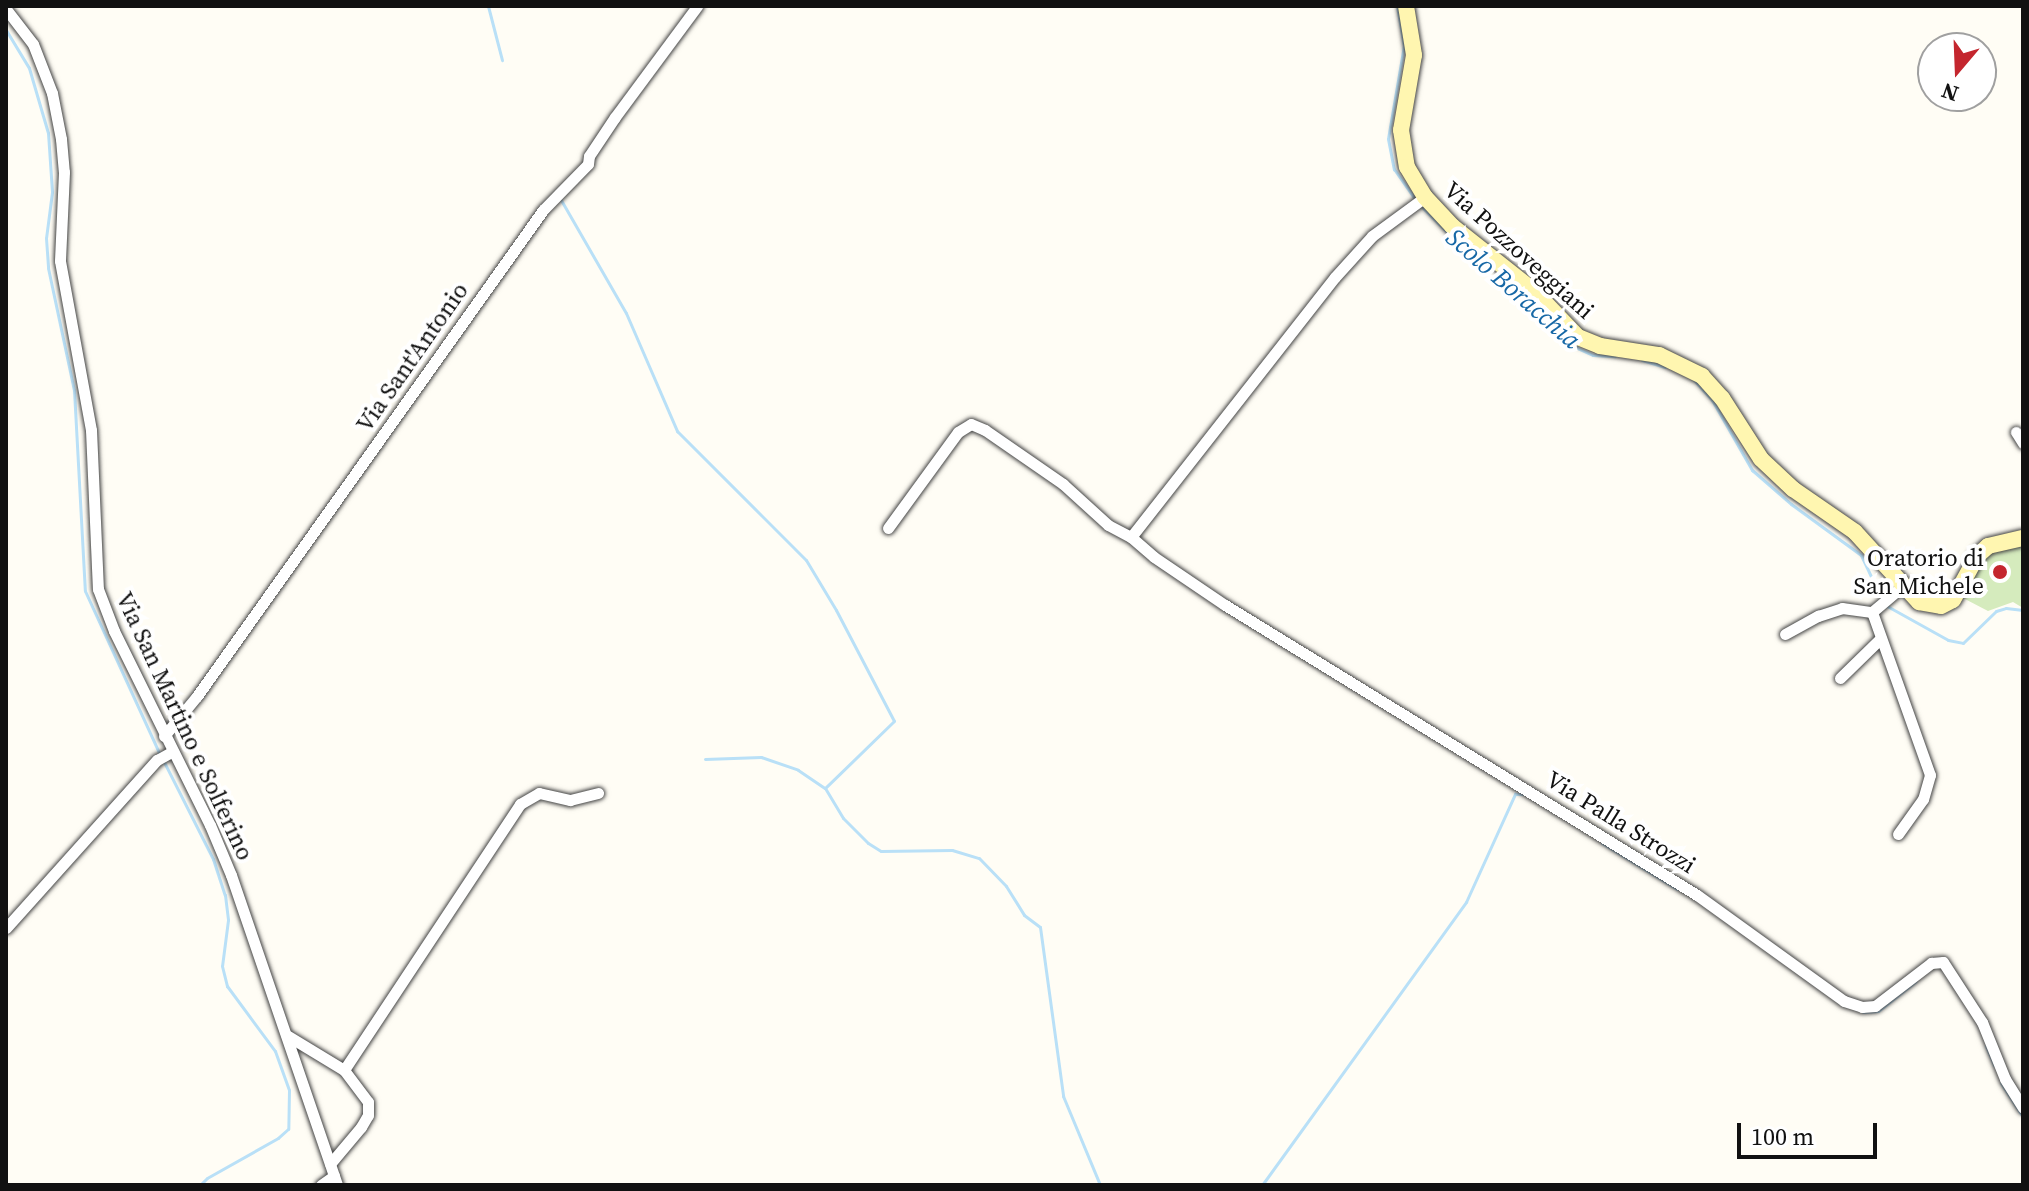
<!DOCTYPE html>
<html>
<head>
<meta charset="utf-8">
<style>
  body { margin:0 }
  #map { position:relative; width:2029px; height:1191px; overflow:hidden; background:#fffdf5; font-family:"Source Serif 4",serif }
  div>[style] { position:absolute }
  .green>* { inset:0; background:#d5ebbd }
  .stream>* { height:3px; margin:-1.5px; padding:0 1.5px; transform-origin:1.5px; border-radius:1.5px; background:#b9e0f7 }
  .roads { filter:drop-shadow(0 0 2px #444) drop-shadow(0 0 2px #444) }
  .street>* { height:11px; margin:-5.5px; padding:0 5.5px; transform-origin:5.5px; border-radius:5.5px; background:#fff }
  .secondary>* { height:16px; margin:-8px; padding:0 8px; transform-origin:8px; border-radius:8px; background:#fff6b0 }
  .dots>* { width:22px; height:22px; translate:-50% -50%; box-sizing:border-box; border:4px solid #fff; border-radius:50% }
  span { translate:-50% -50%; white-space:nowrap; text-align:center; line-height:1.15; -webkit-text-stroke:8px #fff; paint-order:stroke }
  .street-label { font-size:24px; color:#111 }
  .poi-label { font-size:24px; color:#111 }
  .right { translate:-100% -50%; text-align:right }
  .water-label { font-size:26px; color:#1768a6; font-style:italic }
  .frame { position:absolute; inset:0; border:8px solid #111; pointer-events:none }
  .north { position:absolute; left:1917px; top:32px; width:80px; height:80px; box-sizing:border-box; background:#fff; border:2px solid #a0a0a0; border-radius:50%; rotate:199deg; font-size:22px; font-weight:700; line-height:32px; text-align:center; color:#111 }
  .north::after { content:''; display:block; margin:auto; width:28px; height:36px; background:#c4262e; clip-path:polygon(50% 0,100% 100%,50% 72%,0 100%) }
  .scale { position:absolute; left:1737px; top:1123px; width:140px; height:36px; box-sizing:border-box; border:4px solid #111; border-top:0; padding-left:10px; font-size:24px; line-height:28px; white-space:nowrap; color:#111; -webkit-text-stroke:6px #fff; paint-order:stroke }
</style>
</head>
<body>
<div id="map">
  <div class="green">
    <div style="clip-path:polygon(2023px 544px,2023px 608px,2013px 602px,1988px 611px,1963px 598px,1979px 562px,1994px 548px)"></div>
  </div>
  <div class="stream">
    <div style="left:488px;top:6px;width:56px;rotate:75.5deg"></div>
    <div style="left:1397px;top:6px;width:40px;rotate:80deg"></div>
    <div style="left:1404px;top:45px;width:95px;rotate:99.7deg"></div>
    <div style="left:1388px;top:139px;width:31px;rotate:79deg"></div>
    <div style="left:1394px;top:169px;width:37px;rotate:55deg"></div>
    <div style="left:6px;top:30px;width:44px;rotate:58.8deg"></div>
    <div style="left:29px;top:68px;width:68px;rotate:73.7deg"></div>
    <div style="left:48px;top:133px;width:59px;rotate:86.1deg"></div>
    <div style="left:52px;top:192px;width:46px;rotate:97.4deg"></div>
    <div style="left:46px;top:238px;width:30px;rotate:86deg"></div>
    <div style="left:48px;top:268px;width:125px;rotate:78deg"></div>
    <div style="left:74px;top:390px;width:201px;rotate:86.9deg"></div>
    <div style="left:85px;top:591px;width:178px;rotate:65.4deg"></div>
    <div style="left:561px;top:200px;width:130px;rotate:60.1deg"></div>
    <div style="left:626px;top:313px;width:129px;rotate:66.6deg"></div>
    <div style="left:677px;top:431px;width:182px;rotate:45deg"></div>
    <div style="left:806px;top:560px;width:58px;rotate:59deg"></div>
    <div style="left:836px;top:610px;width:125px;rotate:62.4deg"></div>
    <div style="left:894px;top:721px;width:96px;rotate:135.8deg"></div>
    <div style="left:825px;top:788px;width:35px;rotate:59deg"></div>
    <div style="left:843px;top:818px;width:35px;rotate:45deg"></div>
    <div style="left:868px;top:843px;width:15px;rotate:32deg"></div>
    <div style="left:881px;top:851px;width:71px;rotate:-0.8deg"></div>
    <div style="left:952px;top:850px;width:28px;rotate:17deg"></div>
    <div style="left:979px;top:858px;width:39px;rotate:46deg"></div>
    <div style="left:1006px;top:886px;width:34px;rotate:58deg"></div>
    <div style="left:1024px;top:915px;width:20px;rotate:37deg"></div>
    <div style="left:1040px;top:927px;width:171px;rotate:82.2deg"></div>
    <div style="left:1063px;top:1096px;width:96px;rotate:67.4deg"></div>
    <div style="left:1420px;top:205px;width:37px;rotate:45deg"></div>
    <div style="left:1529px;top:298px;width:69px;rotate:46.2deg"></div>
    <div style="left:1577px;top:348px;width:17px;rotate:24deg"></div>
    <div style="left:1593px;top:355px;width:22px;rotate:3deg"></div>
    <div style="left:1642px;top:360px;width:24px;rotate:17deg"></div>
    <div style="left:1694px;top:380px;width:27px;rotate:48deg"></div>
    <div style="left:1712px;top:400px;width:81px;rotate:60.3deg"></div>
    <div style="left:1752px;top:470px;width:52px;rotate:41.1deg"></div>
    <div style="left:1791px;top:504px;width:87px;rotate:36.1deg"></div>
    <div style="left:1861px;top:555px;width:50px;rotate:65deg"></div>
    <div style="left:1887px;top:606px;width:70px;rotate:29.1deg"></div>
    <div style="left:1948px;top:640px;width:15px;rotate:11deg"></div>
    <div style="left:1963px;top:643px;width:46px;rotate:-44.1deg"></div>
    <div style="left:1996px;top:611px;width:10px;rotate:-17deg"></div>
    <div style="left:2006px;top:608px;width:17px;rotate:7deg"></div>
    <div style="left:705px;top:759px;width:56px;rotate:-2deg"></div>
    <div style="left:761px;top:757px;width:39px;rotate:19deg"></div>
    <div style="left:798px;top:770px;width:32px;rotate:34deg"></div>
    <div style="left:163px;top:760px;width:111px;rotate:63.2deg"></div>
    <div style="left:213px;top:859px;width:38px;rotate:72deg"></div>
    <div style="left:225px;top:895px;width:25px;rotate:83deg"></div>
    <div style="left:228px;top:920px;width:46px;rotate:97.4deg"></div>
    <div style="left:222px;top:966px;width:21px;rotate:76deg"></div>
    <div style="left:227px;top:986px;width:81px;rotate:53.6deg"></div>
    <div style="left:275px;top:1051px;width:41px;rotate:70.3deg"></div>
    <div style="left:289px;top:1090px;width:39px;rotate:91deg"></div>
    <div style="left:288px;top:1129px;width:13px;rotate:138deg"></div>
    <div style="left:278px;top:1138px;width:81px;rotate:150.6deg"></div>
    <div style="left:207px;top:1178px;width:10px;rotate:135deg"></div>
    <div style="left:1602px;top:843px;width:88px;rotate:31.5deg"></div>
    <div style="left:1863px;top:1012px;width:15px;rotate:-4deg"></div>
    <div style="left:1878px;top:1011px;width:48px;rotate:-38.3deg"></div>
    <div style="left:1986px;top:1046px;width:21px;rotate:67deg"></div>
    <div style="left:2001px;top:1083px;width:40px;rotate:57.1deg"></div>
    <div style="left:1262px;top:1185px;width:349px;rotate:-54.2deg"></div>
    <div style="left:1466px;top:902px;width:119px;rotate:-65.6deg"></div>
    <div style="left:1515px;top:794px;width:9px"></div>
  </div>
  <div class="roads">
    <div class="street">
      <div style="left:6px;top:9px;width:44px;rotate:52.4deg"></div>
      <div style="left:33px;top:44px;width:53px;rotate:68.8deg"></div>
      <div style="left:52px;top:93px;width:47px;rotate:78.9deg"></div>
      <div style="left:61px;top:139px;width:33px;rotate:85deg"></div>
      <div style="left:64px;top:172px;width:89px;rotate:92.6deg"></div>
      <div style="left:60px;top:261px;width:172px;rotate:79.6deg"></div>
      <div style="left:91px;top:430px;width:159px;rotate:87.5deg"></div>
      <div style="left:98px;top:589px;width:45px;rotate:69.1deg"></div>
      <div style="left:114px;top:631px;width:216px;rotate:63.7deg"></div>
      <div style="left:210px;top:825px;width:54px;rotate:67.2deg"></div>
      <div style="left:231px;top:875px;width:328px;rotate:71.1deg"></div>
      <div style="left:2016px;top:432px;width:13px;rotate:58deg"></div>
      <div style="left:888px;top:528px;width:119px;rotate:-53.9deg"></div>
      <div style="left:958px;top:432px;width:15px;rotate:-32deg"></div>
      <div style="left:971px;top:424px;width:15px;rotate:23deg"></div>
      <div style="left:985px;top:430px;width:95px;rotate:34.7deg"></div>
      <div style="left:1063px;top:484px;width:61px;rotate:42.3deg"></div>
      <div style="left:1108px;top:525px;width:26px;rotate:28deg"></div>
      <div style="left:1131px;top:537px;width:30px;rotate:41deg"></div>
      <div style="left:1154px;top:557px;width:86px;rotate:34.1deg"></div>
      <div style="left:1225px;top:605px;width:554px;rotate:31.57deg"></div>
      <div style="left:1697px;top:895px;width:181px;rotate:35.8deg"></div>
      <div style="left:1844px;top:1001px;width:19px;rotate:18deg"></div>
      <div style="left:1862px;top:1007px;width:13px;rotate:-4deg"></div>
      <div style="left:1875px;top:1006px;width:71px;rotate:-37.5deg"></div>
      <div style="left:1931px;top:963px;width:12px;rotate:-5deg"></div>
      <div style="left:1943px;top:962px;width:72px;rotate:57deg"></div>
      <div style="left:1982px;top:1022px;width:61px;rotate:68deg"></div>
      <div style="left:2005px;top:1079px;width:34px;rotate:58deg"></div>
      <div style="left:1131px;top:537px;width:330px;rotate:-51.9deg"></div>
      <div style="left:1335px;top:277px;width:55px;rotate:-47.9deg"></div>
      <div style="left:1372px;top:236px;width:66px;rotate:-36.3deg"></div>
      <div style="left:1872px;top:612px;width:173px;rotate:70.4deg"></div>
      <div style="left:1930px;top:775px;width:25px;rotate:106deg"></div>
      <div style="left:1923px;top:799px;width:43px;rotate:125.5deg"></div>
      <div style="left:1785px;top:634px;width:38px;rotate:-29deg"></div>
      <div style="left:1818px;top:616px;width:25px;rotate:-18deg"></div>
      <div style="left:1842px;top:608px;width:30px;rotate:8deg"></div>
      <div style="left:1872px;top:612px;width:42px;rotate:-40.2deg"></div>
      <div style="left:1840px;top:678px;width:54px;rotate:-44.3deg"></div>
      <div style="left:164px;top:736px;width:52px;rotate:-50.5deg"></div>
      <div style="left:197px;top:696px;width:597px;rotate:-54.55deg"></div>
      <div style="left:543px;top:210px;width:64px;rotate:-45.6deg"></div>
      <div style="left:588px;top:164px;width:8px;rotate:-83deg"></div>
      <div style="left:589px;top:156px;width:47px;rotate:-56.3deg"></div>
      <div style="left:615px;top:117px;width:138px;rotate:-53.5deg"></div>
      <div style="left:6px;top:928px;width:226px;rotate:-48.1deg"></div>
      <div style="left:157px;top:760px;width:18px;rotate:-29deg"></div>
      <div style="left:288px;top:1036px;width:66px;rotate:31.3deg"></div>
      <div style="left:344px;top:1070px;width:40px;rotate:53deg"></div>
      <div style="left:368px;top:1102px;width:13px;rotate:90deg"></div>
      <div style="left:368px;top:1115px;width:14px;rotate:120deg"></div>
      <div style="left:361px;top:1127px;width:48px;rotate:130deg"></div>
      <div style="left:344px;top:1070px;width:319px;rotate:-56.5deg"></div>
      <div style="left:520px;top:804px;width:22px;rotate:-30deg"></div>
      <div style="left:539px;top:793px;width:32px;rotate:13deg"></div>
      <div style="left:570px;top:800px;width:29px;rotate:-14deg"></div>
      <div style="left:321px;top:1185px;width:16px;rotate:-35deg"></div>
    </div>
    <div class="secondary">
      <div style="left:1406px;top:6px;width:50px;rotate:80.7deg"></div>
      <div style="left:1414px;top:55px;width:76px;rotate:99.8deg"></div>
      <div style="left:1401px;top:130px;width:37px;rotate:81deg"></div>
      <div style="left:1407px;top:167px;width:35px;rotate:59deg"></div>
      <div style="left:1425px;top:197px;width:40px;rotate:47deg"></div>
      <div style="left:1452px;top:226px;width:105px;rotate:38.4deg"></div>
      <div style="left:1534px;top:291px;width:64px;rotate:46.3deg"></div>
      <div style="left:1578px;top:337px;width:24px;rotate:22deg"></div>
      <div style="left:1600px;top:346px;width:60px;rotate:8.7deg"></div>
      <div style="left:1659px;top:355px;width:48px;rotate:26deg"></div>
      <div style="left:1702px;top:376px;width:30px;rotate:48deg"></div>
      <div style="left:1722px;top:398px;width:72px;rotate:57.4deg"></div>
      <div style="left:1761px;top:459px;width:44px;rotate:43.2deg"></div>
      <div style="left:1793px;top:489px;width:75px;rotate:34.7deg"></div>
      <div style="left:1855px;top:532px;width:95px;rotate:47.6deg"></div>
      <div style="left:1919px;top:602px;width:22px;rotate:10deg"></div>
      <div style="left:1941px;top:606px;width:13px;rotate:-27deg"></div>
      <div style="left:1953px;top:600px;width:50px;rotate:-61.4deg"></div>
      <div style="left:1977px;top:556px;width:15px;rotate:-42deg"></div>
      <div style="left:1988px;top:546px;width:36px;rotate:-13deg"></div>
    </div>
  </div>
  <div class="dots">
    <div style="left:2000px;top:572px;background:#c4262e"></div>
  </div>
  <div class="street-label">
    <span style="left:1519px;top:250px;rotate:42deg">Via Pozzoveggiani</span>
    <span style="left:412px;top:357px;rotate:-55deg">Via Sant'Antonio</span>
    <span style="left:185px;top:726px;rotate:65deg">Via San Martino e Solferino</span>
    <span style="left:1621px;top:822px;rotate:32deg">Via Palla Strozzi</span>
  </div>
  <div class="poi-label">
    <span class="right" style="left:1984px;top:572px">Oratorio di<br>San Michele</span>
  </div>
  <div class="water-label">
    <span style="left:1513px;top:289px;rotate:41deg">Scolo Boracchia</span>
  </div>
  <div class="frame"></div>
  <div class="north">N</div>
  <div class="scale">100 m</div>
</div>
</body>
</html>
